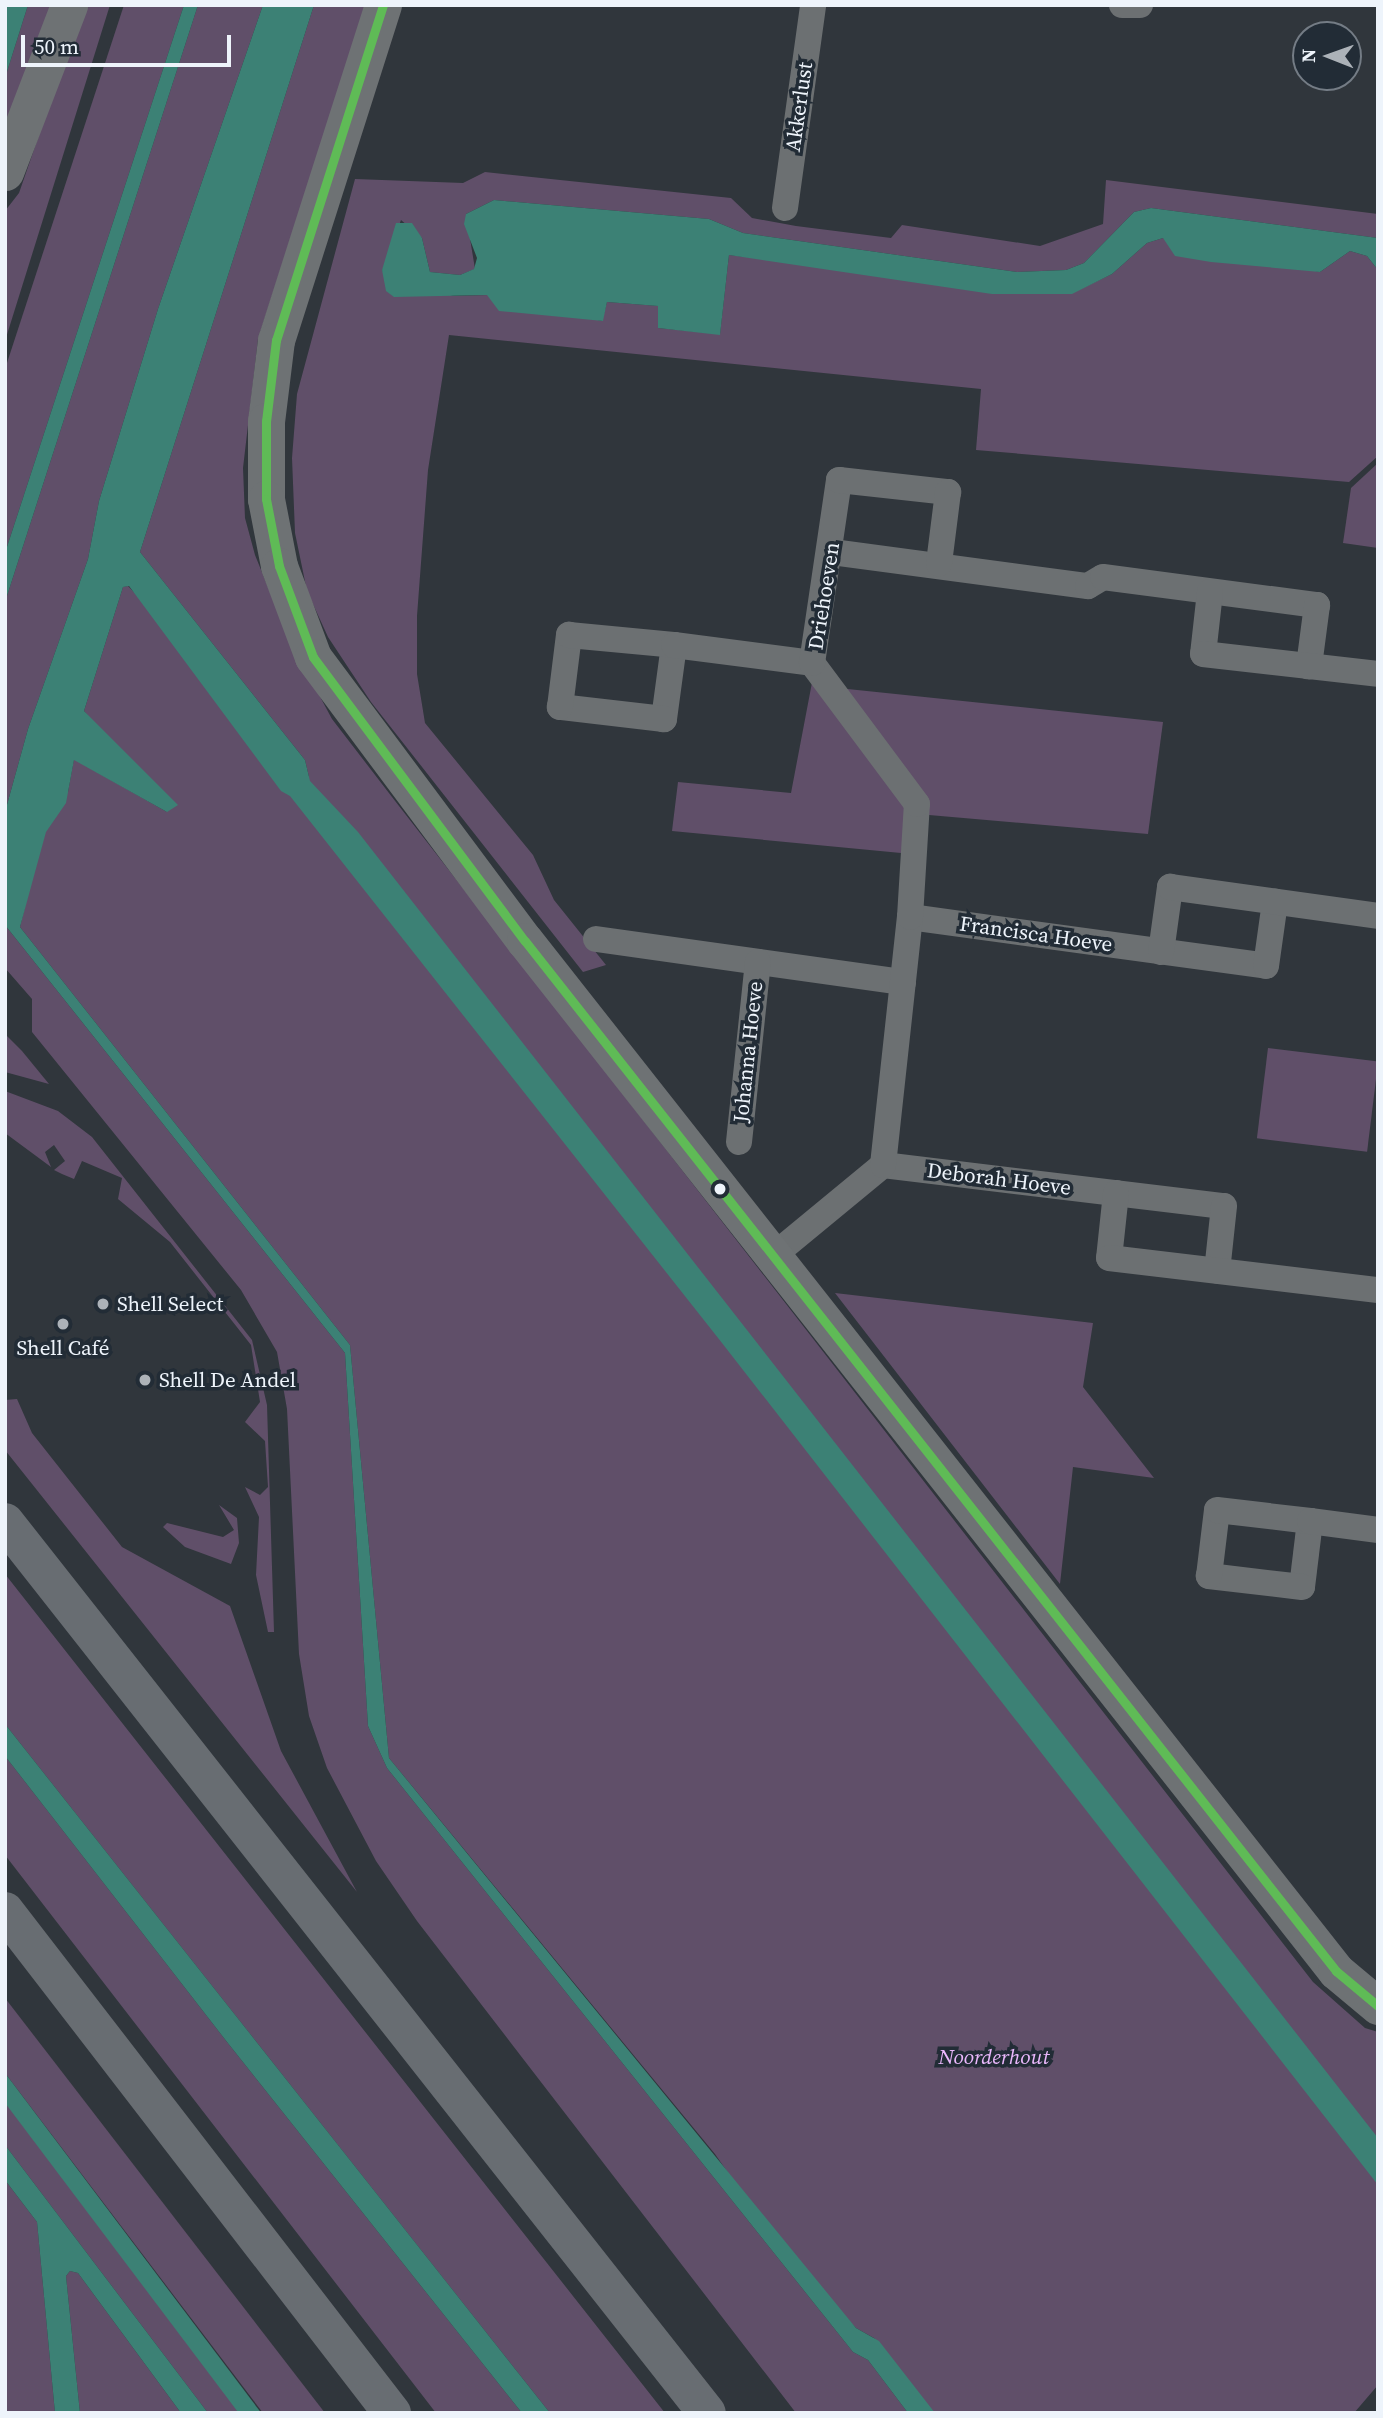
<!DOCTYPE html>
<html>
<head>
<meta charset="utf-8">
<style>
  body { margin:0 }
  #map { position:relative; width:1383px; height:2418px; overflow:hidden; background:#30363c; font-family:"Source Serif 4",serif }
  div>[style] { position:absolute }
  .green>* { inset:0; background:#604f69; transform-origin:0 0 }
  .water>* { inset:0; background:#3c8175; transform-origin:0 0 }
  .street>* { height:26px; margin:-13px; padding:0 13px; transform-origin:13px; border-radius:13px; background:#6c7072 }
  .secondary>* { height:37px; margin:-18.5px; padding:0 18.5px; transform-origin:18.5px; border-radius:18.5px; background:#6e7274 }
  .highway>* { height:38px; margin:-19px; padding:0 19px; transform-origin:19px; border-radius:19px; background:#686d72 }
  .bus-1>* { height:9px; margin:-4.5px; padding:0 4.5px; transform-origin:4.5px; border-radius:4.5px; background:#5fbb56 }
  .dots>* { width:19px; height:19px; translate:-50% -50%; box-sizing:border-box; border:4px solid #222c36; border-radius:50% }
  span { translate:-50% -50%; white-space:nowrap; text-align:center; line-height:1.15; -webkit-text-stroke:7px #222c36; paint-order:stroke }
  .street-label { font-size:21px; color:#eef4fb }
  .poi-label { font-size:21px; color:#eef4fb }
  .left { translate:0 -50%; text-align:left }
  .park-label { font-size:21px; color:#ebb8fd; font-style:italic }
  .frame { position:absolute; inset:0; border:7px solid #eef4fb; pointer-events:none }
  .north { position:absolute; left:1292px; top:21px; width:70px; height:70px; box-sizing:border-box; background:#222c36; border:2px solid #747c85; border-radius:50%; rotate:271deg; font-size:19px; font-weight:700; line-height:28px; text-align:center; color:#eef4fb }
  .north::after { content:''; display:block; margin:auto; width:24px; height:32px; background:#acb2b8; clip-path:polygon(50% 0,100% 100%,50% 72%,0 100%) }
  .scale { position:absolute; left:21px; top:35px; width:210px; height:32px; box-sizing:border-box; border:4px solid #eef4fb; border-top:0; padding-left:9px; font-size:21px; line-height:24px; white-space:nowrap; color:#eef4fb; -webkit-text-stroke:5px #222c36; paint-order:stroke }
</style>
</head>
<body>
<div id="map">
  <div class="green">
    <div style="clip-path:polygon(28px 5px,54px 5px,5px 136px,5px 78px)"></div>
    <div style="clip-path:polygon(84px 5px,110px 5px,5px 341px,5px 211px,19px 193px)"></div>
    <div style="clip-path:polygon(124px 5px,184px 5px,5px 553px,5px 369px)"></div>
    <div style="clip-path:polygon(198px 5px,263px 5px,158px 309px,99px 501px,88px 559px,28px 729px,5px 812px,5px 602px)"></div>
    <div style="clip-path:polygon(314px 5px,366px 5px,258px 339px,243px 468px,245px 518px,255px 555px,289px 639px,332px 719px,392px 797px,1313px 1982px,1365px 2028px,1378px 2032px,1378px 2385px,1354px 2413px,929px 2413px,874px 2338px,856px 2328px,779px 2246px,715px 2154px,389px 1758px,350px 1345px,20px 927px,54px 787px,68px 792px,74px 759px,167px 812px,84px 711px,123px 587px,128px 586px,309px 777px,305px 760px,140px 552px)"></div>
    <div style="clip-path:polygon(485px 172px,731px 198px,752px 218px,796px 226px,891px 238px,902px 225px,1040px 246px,1103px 224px,1106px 180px,1378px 214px,1378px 238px,1151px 208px,1134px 212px,1084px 263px,1066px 270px,1017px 272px,743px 233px,709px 219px,494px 200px,466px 214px,475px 269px,460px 275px,430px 272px,422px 238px,401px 220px,382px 271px,453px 296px,488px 295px,602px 321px,607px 302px,659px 306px,658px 328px,720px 334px,729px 255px,1072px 293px,1112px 274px,1147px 243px,1163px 238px,1320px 272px,1350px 251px,1367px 256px,1378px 270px,1378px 456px,1349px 482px,976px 450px,981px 389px,449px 335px,428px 470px,417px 616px,417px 674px,425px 723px,533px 855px,554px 900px,606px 965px,583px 972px,371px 702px,328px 637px,307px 591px,295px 533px,292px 458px,297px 394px,355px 179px,463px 183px)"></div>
    <div style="clip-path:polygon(1378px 463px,1378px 548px,1343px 543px,1351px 488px)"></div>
    <div style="clip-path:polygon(814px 672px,909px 812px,901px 853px,672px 831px,678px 782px,791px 793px)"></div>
    <div style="clip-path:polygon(838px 688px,1163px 722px,1148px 834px,929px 815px)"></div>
    <div style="clip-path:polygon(5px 925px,345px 1353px,368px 1726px,387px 1768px,853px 2352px,868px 2360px,908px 2413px,796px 2413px,417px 1921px,376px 1861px,327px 1768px,309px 1716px,299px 1654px,287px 1409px,277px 1352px,241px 1290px,32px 1032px,32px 999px,5px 968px)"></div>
    <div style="clip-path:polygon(5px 1034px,22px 1051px,49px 1084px,5px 1072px)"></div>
    <div style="left:1268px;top:1048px;width:111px;height:91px;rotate:7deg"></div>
    <div style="clip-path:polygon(5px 1091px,58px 1111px,92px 1137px,252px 1340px,267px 1405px,274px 1632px,268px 1632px,256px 1575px,259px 1517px,245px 1487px,260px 1495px,268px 1487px,265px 1441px,245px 1422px,260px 1402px,251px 1345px,170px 1242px,118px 1199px,122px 1178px,82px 1161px,74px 1179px,62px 1174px,54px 1170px,65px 1161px,54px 1145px,45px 1152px,51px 1167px,5px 1133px)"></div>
    <div style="clip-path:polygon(835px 1293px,1093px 1323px,1083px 1387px,1154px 1478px,1073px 1467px,1060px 1584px)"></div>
    <div style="clip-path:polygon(17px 1399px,32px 1433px,122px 1547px,230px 1606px,281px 1751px,357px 1892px,5px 1450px,5px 1400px)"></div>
    <div style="clip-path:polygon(219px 1505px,237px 1518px,239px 1543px,231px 1564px,185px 1547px,163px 1527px,167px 1523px,223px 1537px,234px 1530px)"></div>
    <div style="clip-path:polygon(5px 1574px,252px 1888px,665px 2413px,550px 2413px,5px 1724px)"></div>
    <div style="clip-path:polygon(5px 1756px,227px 2042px,522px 2413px,436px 2413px,5px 1855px)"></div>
    <div style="clip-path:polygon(5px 1998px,325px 2413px,263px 2413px,5px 2073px)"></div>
    <div style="clip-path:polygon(5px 2091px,250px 2413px,208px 2413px,5px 2145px)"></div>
    <div style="clip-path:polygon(5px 2180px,37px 2222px,55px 2413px,5px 2413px)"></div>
    <div style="clip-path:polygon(70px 2271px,78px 2273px,181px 2413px,80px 2413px,66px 2276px)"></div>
  </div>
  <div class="water">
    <div style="clip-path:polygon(5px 5px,28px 5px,5px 78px)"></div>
    <div style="clip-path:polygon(184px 5px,198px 5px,5px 602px,5px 553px)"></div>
    <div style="clip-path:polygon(263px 5px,314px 5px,140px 552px,305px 760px,310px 781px,358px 832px,1378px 2138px,1378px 2185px,722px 1343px,290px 796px,281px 791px,129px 586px,123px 587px,84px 711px,178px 805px,167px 812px,74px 760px,66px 803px,46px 832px,20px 927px,350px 1345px,389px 1758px,856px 2328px,879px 2341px,935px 2413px,908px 2413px,868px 2360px,853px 2352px,387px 1768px,368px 1726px,345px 1353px,5px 925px,5px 812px,28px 729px,88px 559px,99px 501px,158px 309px)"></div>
    <div style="clip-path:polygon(494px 200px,709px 219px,743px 233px,1017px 272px,1066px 270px,1084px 263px,1134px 212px,1151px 208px,1378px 238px,1378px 270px,1367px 256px,1350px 251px,1320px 272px,1211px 262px,1175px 256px,1163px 238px,1147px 243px,1112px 274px,1072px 294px,992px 294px,729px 255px,720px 335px,658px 328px,658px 306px,607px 302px,603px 321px,499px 311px,487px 295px,394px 297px,386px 291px,382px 270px,396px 223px,412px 223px,422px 238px,430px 272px,460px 275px,474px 269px,477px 258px,464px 224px,466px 214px)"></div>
    <div style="clip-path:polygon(5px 1724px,346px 2155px,550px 2413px,522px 2413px,227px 2042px,5px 1756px)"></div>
    <div style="left:5px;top:2073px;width:427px;height:18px;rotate:53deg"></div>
    <div style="clip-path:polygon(5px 2145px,208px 2413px,181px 2413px,78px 2273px,70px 2271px,66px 2276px,80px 2413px,55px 2413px,37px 2222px,5px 2180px)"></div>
  </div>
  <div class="street">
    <div style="left:1122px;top:5px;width:18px"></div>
    <div style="left:785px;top:208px;width:205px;rotate:-82.1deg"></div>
    <div style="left:832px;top:552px;width:258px;rotate:7.6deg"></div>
    <div style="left:1088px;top:586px;width:17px;rotate:-31deg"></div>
    <div style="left:1103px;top:577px;width:216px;rotate:7.5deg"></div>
    <div style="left:1317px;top:605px;width:62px;rotate:97.5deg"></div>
    <div style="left:1210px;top:592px;width:62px;rotate:96.4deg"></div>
    <div style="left:1203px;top:654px;width:176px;rotate:6.5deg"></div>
    <div style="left:674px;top:645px;width:75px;rotate:97.7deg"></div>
    <div style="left:664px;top:719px;width:105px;rotate:-173.4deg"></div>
    <div style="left:560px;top:707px;width:73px;rotate:-82.9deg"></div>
    <div style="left:569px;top:635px;width:105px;rotate:5.4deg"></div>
    <div style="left:674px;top:645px;width:139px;rotate:7.4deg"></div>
    <div style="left:910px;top:917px;width:359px;rotate:7.8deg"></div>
    <div style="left:1266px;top:966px;width:65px;rotate:-82deg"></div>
    <div style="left:596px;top:939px;width:310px;rotate:8deg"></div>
    <div style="left:1161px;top:952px;width:66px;rotate:-82.1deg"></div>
    <div style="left:1170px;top:887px;width:210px;rotate:7.9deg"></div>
    <div style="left:739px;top:1142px;width:181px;rotate:-84deg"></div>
    <div style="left:883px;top:1165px;width:343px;rotate:6.9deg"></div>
    <div style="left:1224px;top:1206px;width:65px;rotate:96.1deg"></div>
    <div style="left:1116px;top:1193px;width:65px;rotate:96.1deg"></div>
    <div style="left:1109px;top:1258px;width:271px;rotate:6.8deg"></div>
    <div style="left:774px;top:1255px;width:141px;rotate:-39.5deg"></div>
    <div style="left:883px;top:1165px;width:249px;rotate:-83.8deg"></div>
    <div style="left:910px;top:917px;width:113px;rotate:-86.5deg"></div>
    <div style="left:917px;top:804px;width:176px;rotate:-126.7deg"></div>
    <div style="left:812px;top:663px;width:185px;rotate:-81.6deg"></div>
    <div style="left:839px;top:480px;width:110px;rotate:6.3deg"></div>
    <div style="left:948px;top:492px;width:72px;rotate:97.2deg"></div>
    <div style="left:1310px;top:1521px;width:66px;rotate:96.9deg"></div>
    <div style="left:1302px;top:1587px;width:94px;rotate:-173.3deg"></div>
    <div style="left:1209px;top:1576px;width:66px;rotate:-83.1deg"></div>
    <div style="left:1217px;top:1510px;width:94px;rotate:6.7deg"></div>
    <div style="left:1310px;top:1521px;width:69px;rotate:7.5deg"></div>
  </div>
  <div class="secondary">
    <div style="left:383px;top:5px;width:352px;rotate:107.7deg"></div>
    <div style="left:276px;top:340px;width:82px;rotate:97deg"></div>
    <div style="left:266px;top:421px;width:78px;rotate:90deg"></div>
    <div style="left:266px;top:499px;width:68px;rotate:79deg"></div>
    <div style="left:279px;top:566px;width:97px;rotate:69.5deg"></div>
    <div style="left:313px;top:657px;width:354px;rotate:53.3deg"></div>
    <div style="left:525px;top:941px;width:1311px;rotate:51.78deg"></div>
    <div style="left:1336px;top:1971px;width:55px;rotate:39.8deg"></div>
    <div style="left:5px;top:172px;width:179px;rotate:-69deg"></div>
  </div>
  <div class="highway">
    <div style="left:5px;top:1522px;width:1134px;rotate:51.77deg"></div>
    <div style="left:5px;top:1911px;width:634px;rotate:52.37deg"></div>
  </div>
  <div class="bus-1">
    <div style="left:383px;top:5px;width:352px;rotate:107.7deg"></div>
    <div style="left:276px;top:340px;width:82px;rotate:97deg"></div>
    <div style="left:266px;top:421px;width:78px;rotate:90deg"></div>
    <div style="left:266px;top:499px;width:68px;rotate:79deg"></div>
    <div style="left:279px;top:566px;width:97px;rotate:69.5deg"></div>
    <div style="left:313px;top:657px;width:354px;rotate:53.3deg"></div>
    <div style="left:525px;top:941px;width:1311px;rotate:51.78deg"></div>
    <div style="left:1336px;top:1971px;width:55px;rotate:39.8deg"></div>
  </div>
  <div class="dots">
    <div style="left:720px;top:1189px;background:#eef4fb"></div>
    <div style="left:103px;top:1304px;background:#acb2b8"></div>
    <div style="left:63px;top:1324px;background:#acb2b8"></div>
    <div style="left:145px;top:1380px;background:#acb2b8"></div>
  </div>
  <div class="street-label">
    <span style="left:799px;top:107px;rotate:-82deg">Akkerlust</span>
    <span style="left:824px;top:596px;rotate:-81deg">Driehoeven</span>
    <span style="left:1036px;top:934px;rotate:8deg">Francisca Hoeve</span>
    <span style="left:748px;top:1052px;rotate:-84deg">Johanna Hoeve</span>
    <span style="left:999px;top:1179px;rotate:7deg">Deborah Hoeve</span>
  </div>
  <div class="poi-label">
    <span class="left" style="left:117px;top:1304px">Shell Select</span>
    <span style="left:63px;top:1348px">Shell Café</span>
    <span class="left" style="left:159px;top:1380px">Shell De Andel</span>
  </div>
  <div class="park-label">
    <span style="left:994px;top:2057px">Noorderhout</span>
  </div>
  <div class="frame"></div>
  <div class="north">N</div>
  <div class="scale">50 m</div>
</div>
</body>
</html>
